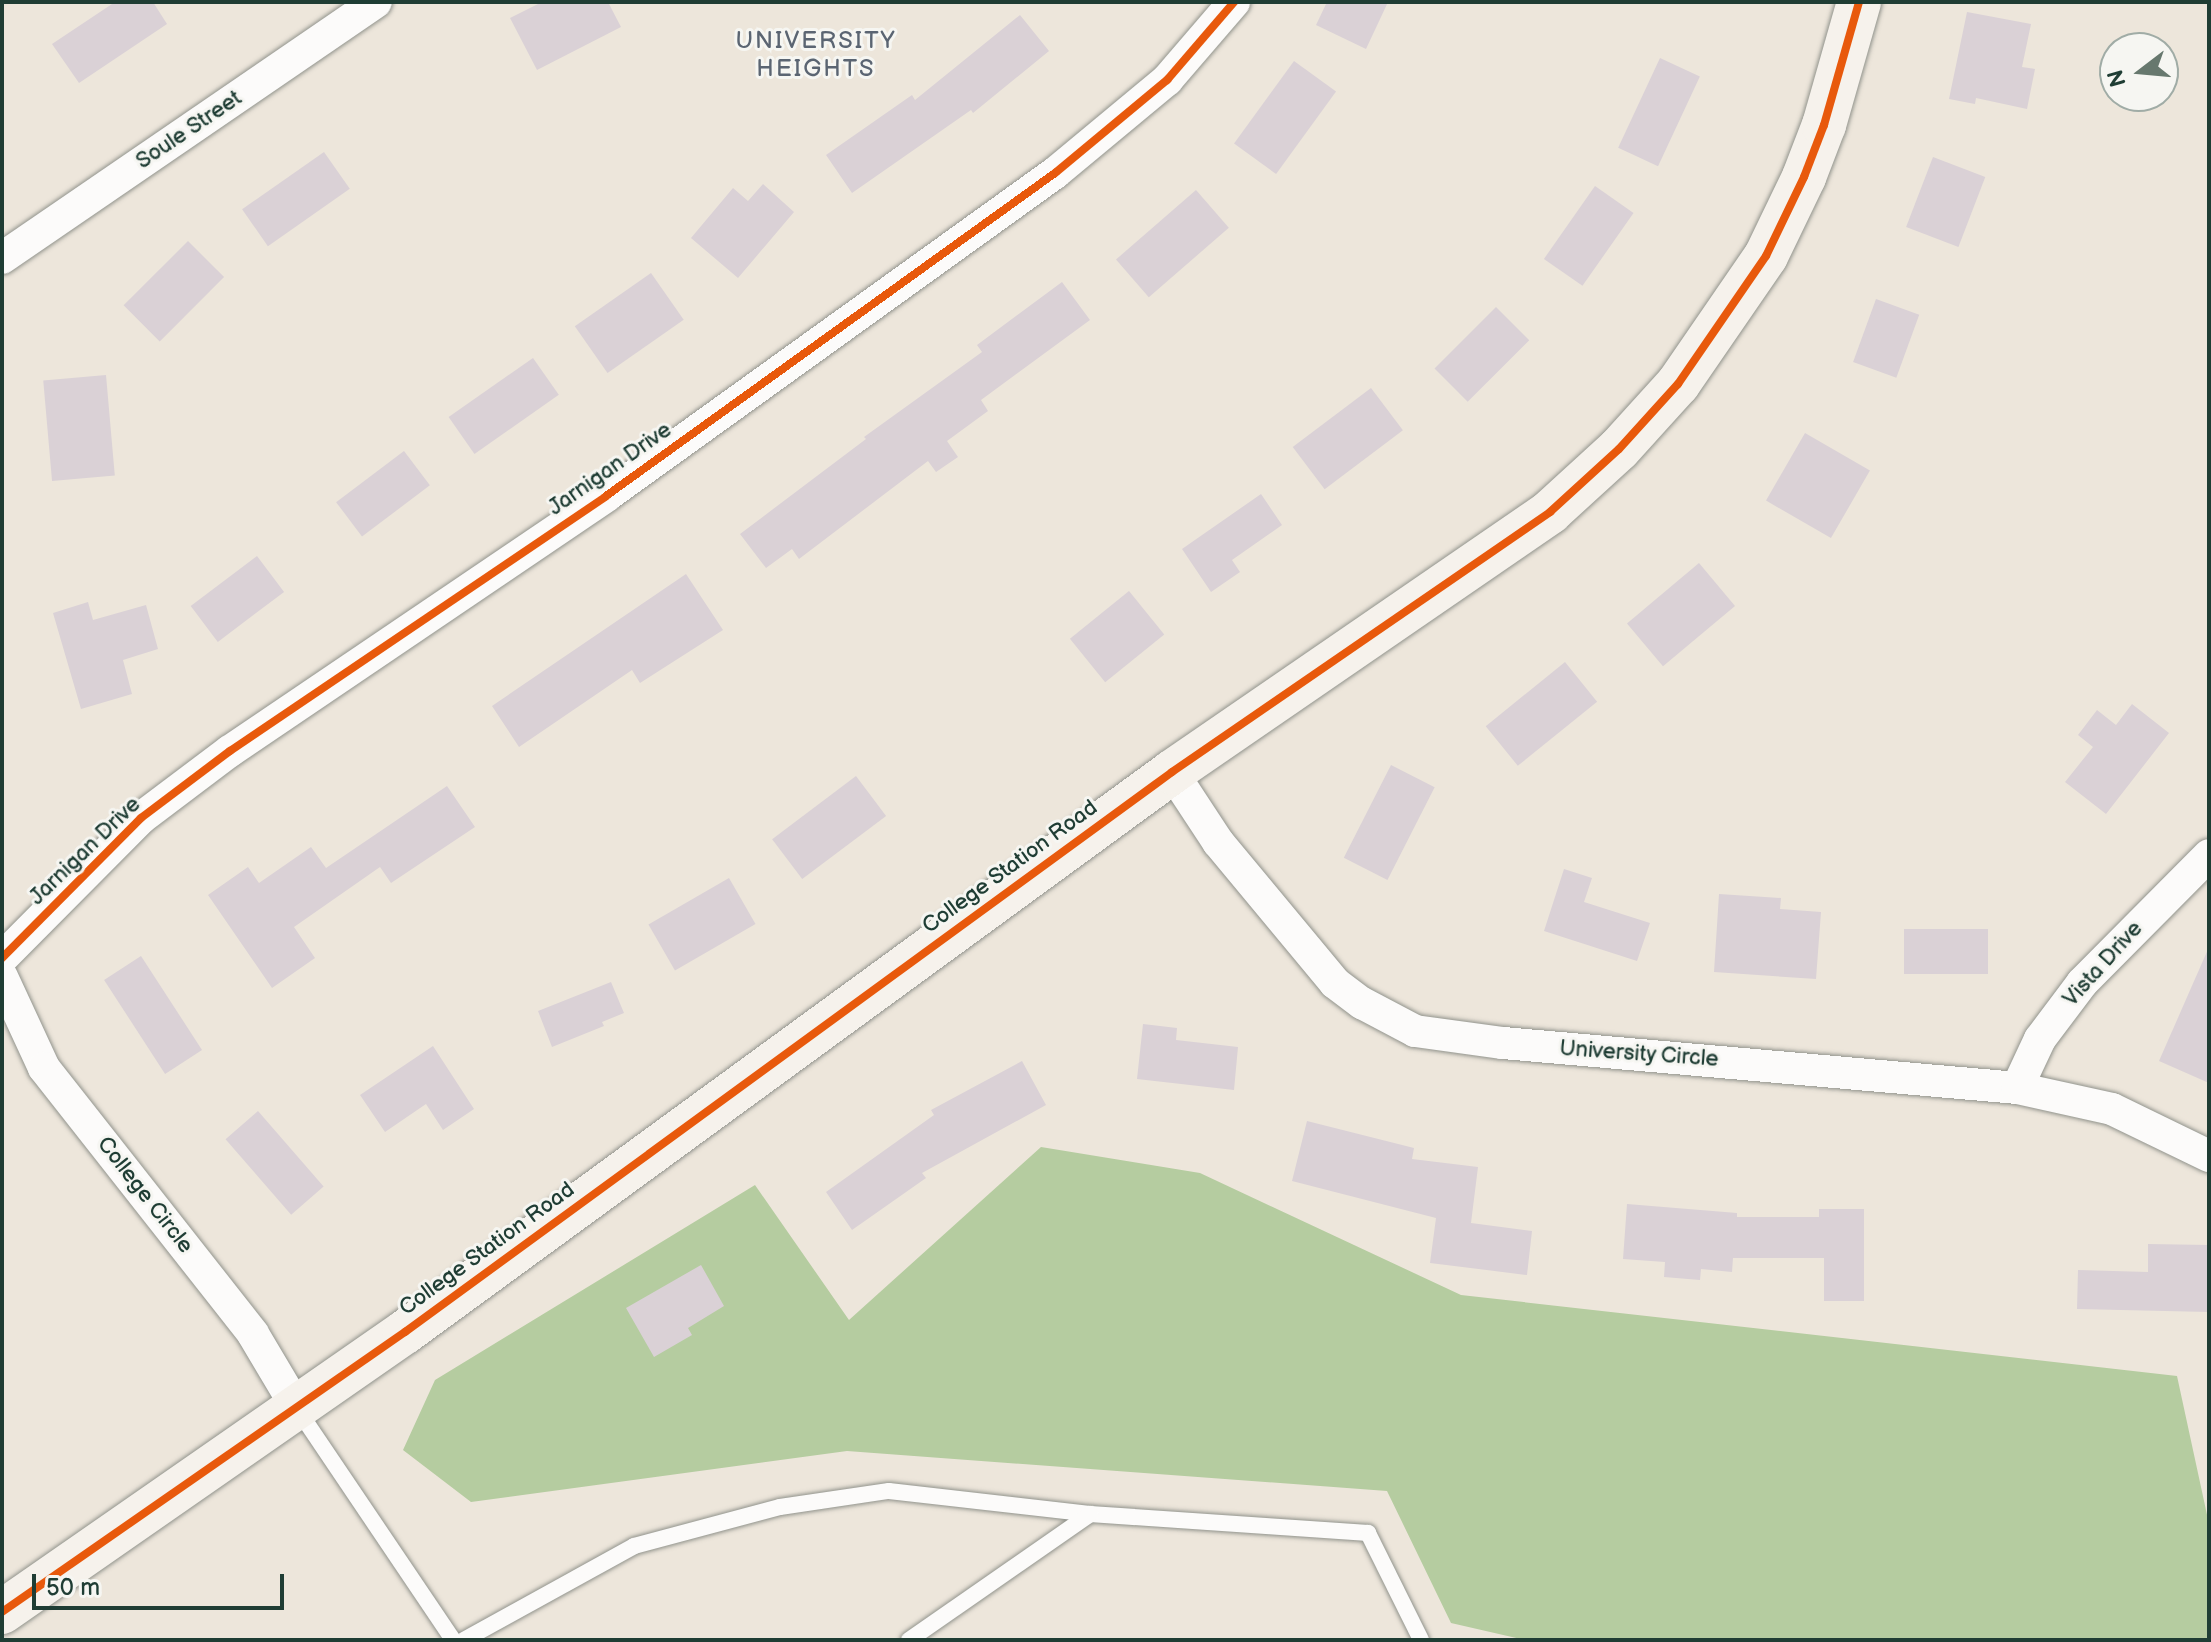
<!DOCTYPE html>
<html>
<head>
<meta charset="utf-8">
<style>
  body { margin:0 }
  #map { position:relative; width:2211px; height:1642px; overflow:hidden; background:#ede6db; font-family:"Balsamiq Sans",sans-serif }
  div>[style] { position:absolute }
  .forest>* { inset:0; background:#b5cca0 }
  .building>* { inset:0; background:#dad1d6; transform-origin:0 0 }
  .roads { filter:drop-shadow(0 0 2px #91938c) drop-shadow(0 0 2px #91938c) }
  .lane>* { height:16px; margin:-8px; padding:0 8px; transform-origin:8px; border-radius:8px; background:#fcfbfa }
  .street>* { height:32px; margin:-16px; padding:0 16px; transform-origin:16px; border-radius:16px; background:#fcfbfa }
  .secondary>* { height:44px; margin:-22px; padding:0 22px; transform-origin:22px; border-radius:22px; background:#f6f2ec }
  .cycleway>* { height:8px; margin:-4px; padding:0 4px; transform-origin:4px; border-radius:4px; background:#e8590c }
  span { translate:-50% -50%; white-space:nowrap; text-align:center; line-height:1.15; -webkit-text-stroke:6px #f6f6f2; paint-order:stroke }
  .street-label { font-size:22px; color:#1f3d34 }
  .neighbourhood-label { font-size:24px; color:#5b6572; letter-spacing:2px }
  .frame { position:absolute; inset:0; border:4px solid #1f3d34; pointer-events:none }
  .north { position:absolute; left:2099px; top:32px; width:80px; height:80px; box-sizing:border-box; background:#f6f6f2; border:2px solid #a0aca6; border-radius:50%; rotate:254deg; font-size:22px; font-weight:700; line-height:32px; text-align:center; color:#1f3d34 }
  .north::after { content:''; display:block; margin:auto; width:28px; height:36px; background:#67786e; clip-path:polygon(50% 0,100% 100%,50% 72%,0 100%) }
  .scale { position:absolute; left:32px; top:1574px; width:252px; height:36px; box-sizing:border-box; border:4px solid #1f3d34; border-top:0; padding-left:10px; font-size:24px; line-height:28px; white-space:nowrap; color:#1f3d34; -webkit-text-stroke:6px #f6f6f2; paint-order:stroke }
</style>
</head>
<body>
<div id="map">
  <div class="forest">
    <div style="clip-path:polygon(1041px 1147px,1200px 1173px,1461px 1295px,2177px 1376px,2209px 1524px,2209px 1640px,1525px 1640px,1451px 1623px,1387px 1491px,847px 1451px,471px 1502px,403px 1450px,435px 1380px,755px 1185px,849px 1320px)"></div>
  </div>
  <div class="building">
    <div style="clip-path:polygon(115px 2px,153px 2px,167px 24px,79px 83px,52px 44px)"></div>
    <div style="clip-path:polygon(542px 2px,608px 2px,621px 27px,537px 70px,510px 18px)"></div>
    <div style="clip-path:polygon(1327px 2px,1388px 2px,1366px 49px,1316px 25px)"></div>
    <div style="clip-path:polygon(1967px 12px,2031px 24px,2022px 67px,2035px 69px,2027px 109px,1976px 98px,1975px 104px,1949px 99px)"></div>
    <div style="clip-path:polygon(1020px 15px,1049px 51px,973px 113px,971px 110px,852px 193px,826px 155px,912px 95px,915px 100px)"></div>
    <div style="left:1660px;top:58px;width:44px;height:99px;rotate:25deg"></div>
    <div style="left:1294px;top:61px;width:52px;height:102px;rotate:36deg"></div>
    <div style="left:324px;top:152px;width:45px;height:100px;rotate:55deg"></div>
    <div style="left:1933px;top:157px;width:56px;height:75px;rotate:21deg"></div>
    <div style="clip-path:polygon(763px 184px,794px 212px,738px 278px,691px 238px,733px 188px,748px 201px)"></div>
    <div style="left:1595px;top:186px;width:47px;height:89px;rotate:35deg"></div>
    <div style="left:1196px;top:190px;width:50px;height:106px;rotate:49deg"></div>
    <div style="left:188px;top:241px;width:51px;height:91px;rotate:45deg"></div>
    <div style="left:651px;top:273px;width:57px;height:93px;rotate:55deg"></div>
    <div style="clip-path:polygon(1062px 282px,1090px 320px,981px 400px,988px 411px,947px 441px,958px 457px,936px 472px,928px 461px,799px 559px,792px 549px,766px 568px,740px 534px,866px 439px,864px 437px,982px 352px,977px 345px)"></div>
    <div style="left:1876px;top:299px;width:46px;height:67px;rotate:20deg"></div>
    <div style="left:1496px;top:307px;width:47px;height:87px;rotate:45deg"></div>
    <div style="left:533px;top:358px;width:45px;height:103px;rotate:55deg"></div>
    <div style="left:106px;top:375px;width:101px;height:63px;rotate:85deg"></div>
    <div style="left:1371px;top:388px;width:53px;height:98px;rotate:53deg"></div>
    <div style="left:1805px;top:433px;width:75px;height:78px;rotate:30deg"></div>
    <div style="left:404px;top:451px;width:43px;height:85px;rotate:53deg"></div>
    <div style="clip-path:polygon(1261px 494px,1282px 525px,1232px 560px,1240px 572px,1211px 592px,1182px 549px)"></div>
    <div style="left:257px;top:556px;width:45px;height:83px;rotate:53deg"></div>
    <div style="left:1699px;top:563px;width:56px;height:94px;rotate:50deg"></div>
    <div style="clip-path:polygon(686px 574px,723px 630px,640px 683px,632px 670px,519px 747px,492px 706px)"></div>
    <div style="left:1129px;top:591px;width:56px;height:76px;rotate:51deg"></div>
    <div style="clip-path:polygon(88px 602px,93px 620px,146px 605px,158px 649px,123px 660px,132px 694px,81px 709px,53px 613px)"></div>
    <div style="left:1565px;top:662px;width:51px;height:102px;rotate:51deg"></div>
    <div style="clip-path:polygon(2132px 704px,2169px 733px,2106px 814px,2065px 782px,2093px 747px,2078px 735px,2097px 710px,2116px 725px)"></div>
    <div style="left:1391px;top:765px;width:49px;height:104px;rotate:27deg"></div>
    <div style="left:856px;top:776px;width:50px;height:105px;rotate:53deg"></div>
    <div style="clip-path:polygon(447px 786px,475px 827px,391px 883px,380px 867px,294px 927px,315px 958px,272px 988px,208px 895px,248px 867px,259px 883px,311px 847px,326px 868px)"></div>
    <div style="clip-path:polygon(1564px 869px,1592px 878px,1584px 902px,1650px 923px,1637px 961px,1544px 931px)"></div>
    <div style="left:729px;top:878px;width:53px;height:93px;rotate:60deg"></div>
    <div style="clip-path:polygon(1719px 894px,1781px 898px,1780px 909px,1821px 912px,1816px 979px,1714px 972px)"></div>
    <div style="left:1988px;top:929px;width:45px;height:84px;rotate:90deg"></div>
    <div style="clip-path:polygon(2209px 947px,2209px 1083px,2159px 1061px)"></div>
    <div style="left:141px;top:956px;width:112px;height:44px;rotate:57deg"></div>
    <div style="clip-path:polygon(611px 982px,624px 1013px,602px 1022px,604px 1026px,552px 1047px,538px 1011px)"></div>
    <div style="clip-path:polygon(1143px 1024px,1177px 1028px,1176px 1040px,1238px 1047px,1234px 1090px,1137px 1079px)"></div>
    <div style="clip-path:polygon(433px 1046px,474px 1109px,443px 1130px,426px 1104px,385px 1132px,360px 1095px)"></div>
    <div style="clip-path:polygon(1022px 1061px,1046px 1105px,922px 1173px,926px 1178px,852px 1230px,826px 1192px,934px 1115px,931px 1110px)"></div>
    <div style="left:258px;top:1111px;width:100px;height:43px;rotate:49deg"></div>
    <div style="clip-path:polygon(1307px 1121px,1414px 1148px,1412px 1159px,1478px 1167px,1471px 1223px,1532px 1231px,1527px 1275px,1430px 1263px,1436px 1218px,1292px 1181px)"></div>
    <div style="clip-path:polygon(1627px 1204px,1737px 1213px,1737px 1217px,1819px 1217px,1819px 1209px,1864px 1209px,1864px 1301px,1824px 1301px,1824px 1258px,1733px 1258px,1732px 1272px,1701px 1269px,1700px 1280px,1664px 1277px,1665px 1262px,1623px 1259px)"></div>
    <div style="clip-path:polygon(2148px 1244px,2209px 1245px,2209px 1312px,2077px 1309px,2078px 1270px,2148px 1272px)"></div>
    <div style="clip-path:polygon(701px 1265px,724px 1306px,688px 1328px,692px 1335px,654px 1357px,626px 1308px)"></div>
  </div>
  <div class="roads">
    <div class="lane">
      <div style="left:298px;top:1410px;width:277px;rotate:56deg"></div>
      <div style="left:464px;top:1640px;width:194px;rotate:-28.9deg"></div>
      <div style="left:634px;top:1546px;width:151px;rotate:-15deg"></div>
      <div style="left:780px;top:1507px;width:110px;rotate:-8.4deg"></div>
      <div style="left:889px;top:1491px;width:202px;rotate:6.5deg"></div>
      <div style="left:1090px;top:1514px;width:279px;rotate:3.9deg"></div>
      <div style="left:1368px;top:1533px;width:119px;rotate:63.6deg"></div>
      <div style="left:909px;top:1640px;width:221px;rotate:-34.8deg"></div>
    </div>
    <div class="street">
      <div style="left:2px;top:258px;width:453px;rotate:-34.4deg"></div>
      <div style="left:1172px;top:772px;width:84px;rotate:56.7deg"></div>
      <div style="left:1218px;top:842px;width:183px;rotate:50.3deg"></div>
      <div style="left:1335px;top:983px;width:34px;rotate:37deg"></div>
      <div style="left:1362px;top:1003px;width:60px;rotate:27.8deg"></div>
      <div style="left:1415px;top:1031px;width:89px;rotate:7.8deg"></div>
      <div style="left:1503px;top:1043px;width:516px;rotate:5deg"></div>
      <div style="left:2017px;top:1088px;width:97px;rotate:12.5deg"></div>
      <div style="left:2112px;top:1109px;width:108px;rotate:25.9deg"></div>
      <div style="left:2px;top:958px;width:197px;rotate:-45.2deg"></div>
      <div style="left:141px;top:818px;width:111px;rotate:-37deg"></div>
      <div style="left:230px;top:751px;width:454px;rotate:-34.1deg"></div>
      <div style="left:606px;top:496px;width:553px;rotate:-35.73deg"></div>
      <div style="left:1055px;top:173px;width:146px;rotate:-39.7deg"></div>
      <div style="left:1167px;top:80px;width:103px;rotate:-49.3deg"></div>
      <div style="left:2px;top:977px;width:100px;rotate:65.2deg"></div>
      <div style="left:44px;top:1068px;width:338px;rotate:51.8deg"></div>
      <div style="left:253px;top:1334px;width:86px;rotate:59.3deg"></div>
      <div style="left:2017px;top:1088px;width:54px;rotate:-64.9deg"></div>
      <div style="left:2040px;top:1039px;width:70px;rotate:-53.1deg"></div>
      <div style="left:2082px;top:983px;width:180px;rotate:-45.2deg"></div>
    </div>
    <div class="secondary">
      <div style="left:2px;top:1612px;width:491px;rotate:-34.8deg"></div>
      <div style="left:405px;top:1332px;width:950px;rotate:-36.13deg"></div>
      <div style="left:1172px;top:772px;width:459px;rotate:-34.5deg"></div>
      <div style="left:1550px;top:512px;width:93px;rotate:-42.4deg"></div>
      <div style="left:1619px;top:449px;width:88px;rotate:-47.8deg"></div>
      <div style="left:1678px;top:384px;width:155px;rotate:-55.5deg"></div>
      <div style="left:1766px;top:256px;width:88px;rotate:-64.3deg"></div>
      <div style="left:1804px;top:177px;width:56px;rotate:-69deg"></div>
      <div style="left:1824px;top:125px;width:128px;rotate:-74.1deg"></div>
    </div>
  </div>
  <div class="cycleway">
    <div style="left:2px;top:958px;width:197px;rotate:-45.2deg"></div>
    <div style="left:141px;top:818px;width:111px;rotate:-37deg"></div>
    <div style="left:230px;top:751px;width:454px;rotate:-34.1deg"></div>
    <div style="left:606px;top:496px;width:553px;rotate:-35.73deg"></div>
    <div style="left:1055px;top:173px;width:146px;rotate:-39.7deg"></div>
    <div style="left:1167px;top:80px;width:103px;rotate:-49.3deg"></div>
    <div style="left:2px;top:1612px;width:491px;rotate:-34.8deg"></div>
    <div style="left:405px;top:1332px;width:950px;rotate:-36.13deg"></div>
    <div style="left:1172px;top:772px;width:459px;rotate:-34.5deg"></div>
    <div style="left:1550px;top:512px;width:93px;rotate:-42.4deg"></div>
    <div style="left:1619px;top:449px;width:88px;rotate:-47.8deg"></div>
    <div style="left:1678px;top:384px;width:155px;rotate:-55.5deg"></div>
    <div style="left:1766px;top:256px;width:88px;rotate:-64.3deg"></div>
    <div style="left:1804px;top:177px;width:56px;rotate:-69deg"></div>
    <div style="left:1824px;top:125px;width:128px;rotate:-74.1deg"></div>
  </div>
  <div class="street-label">
    <span style="left:189px;top:130px;rotate:-34deg">Soule Street</span>
    <span style="left:610px;top:469px;rotate:-35deg">Jarnigan Drive</span>
    <span style="left:85px;top:851px;rotate:-44deg">Jarnigan Drive</span>
    <span style="left:1010px;top:867px;rotate:-36deg">College Station Road</span>
    <span style="left:2103px;top:964px;rotate:-48deg">Vista Drive</span>
    <span style="left:1639px;top:1054px;rotate:4deg">University Circle</span>
    <span style="left:145px;top:1195px;rotate:52deg">College Circle</span>
    <span style="left:487px;top:1249px;rotate:-36deg">College Station Road</span>
  </div>
  <div class="neighbourhood-label">
    <span style="left:816px;top:55px">UNIVERSITY<br>HEIGHTS</span>
  </div>
  <div class="frame"></div>
  <div class="north">N</div>
  <div class="scale">50 m</div>
</div>
</body>
</html>
